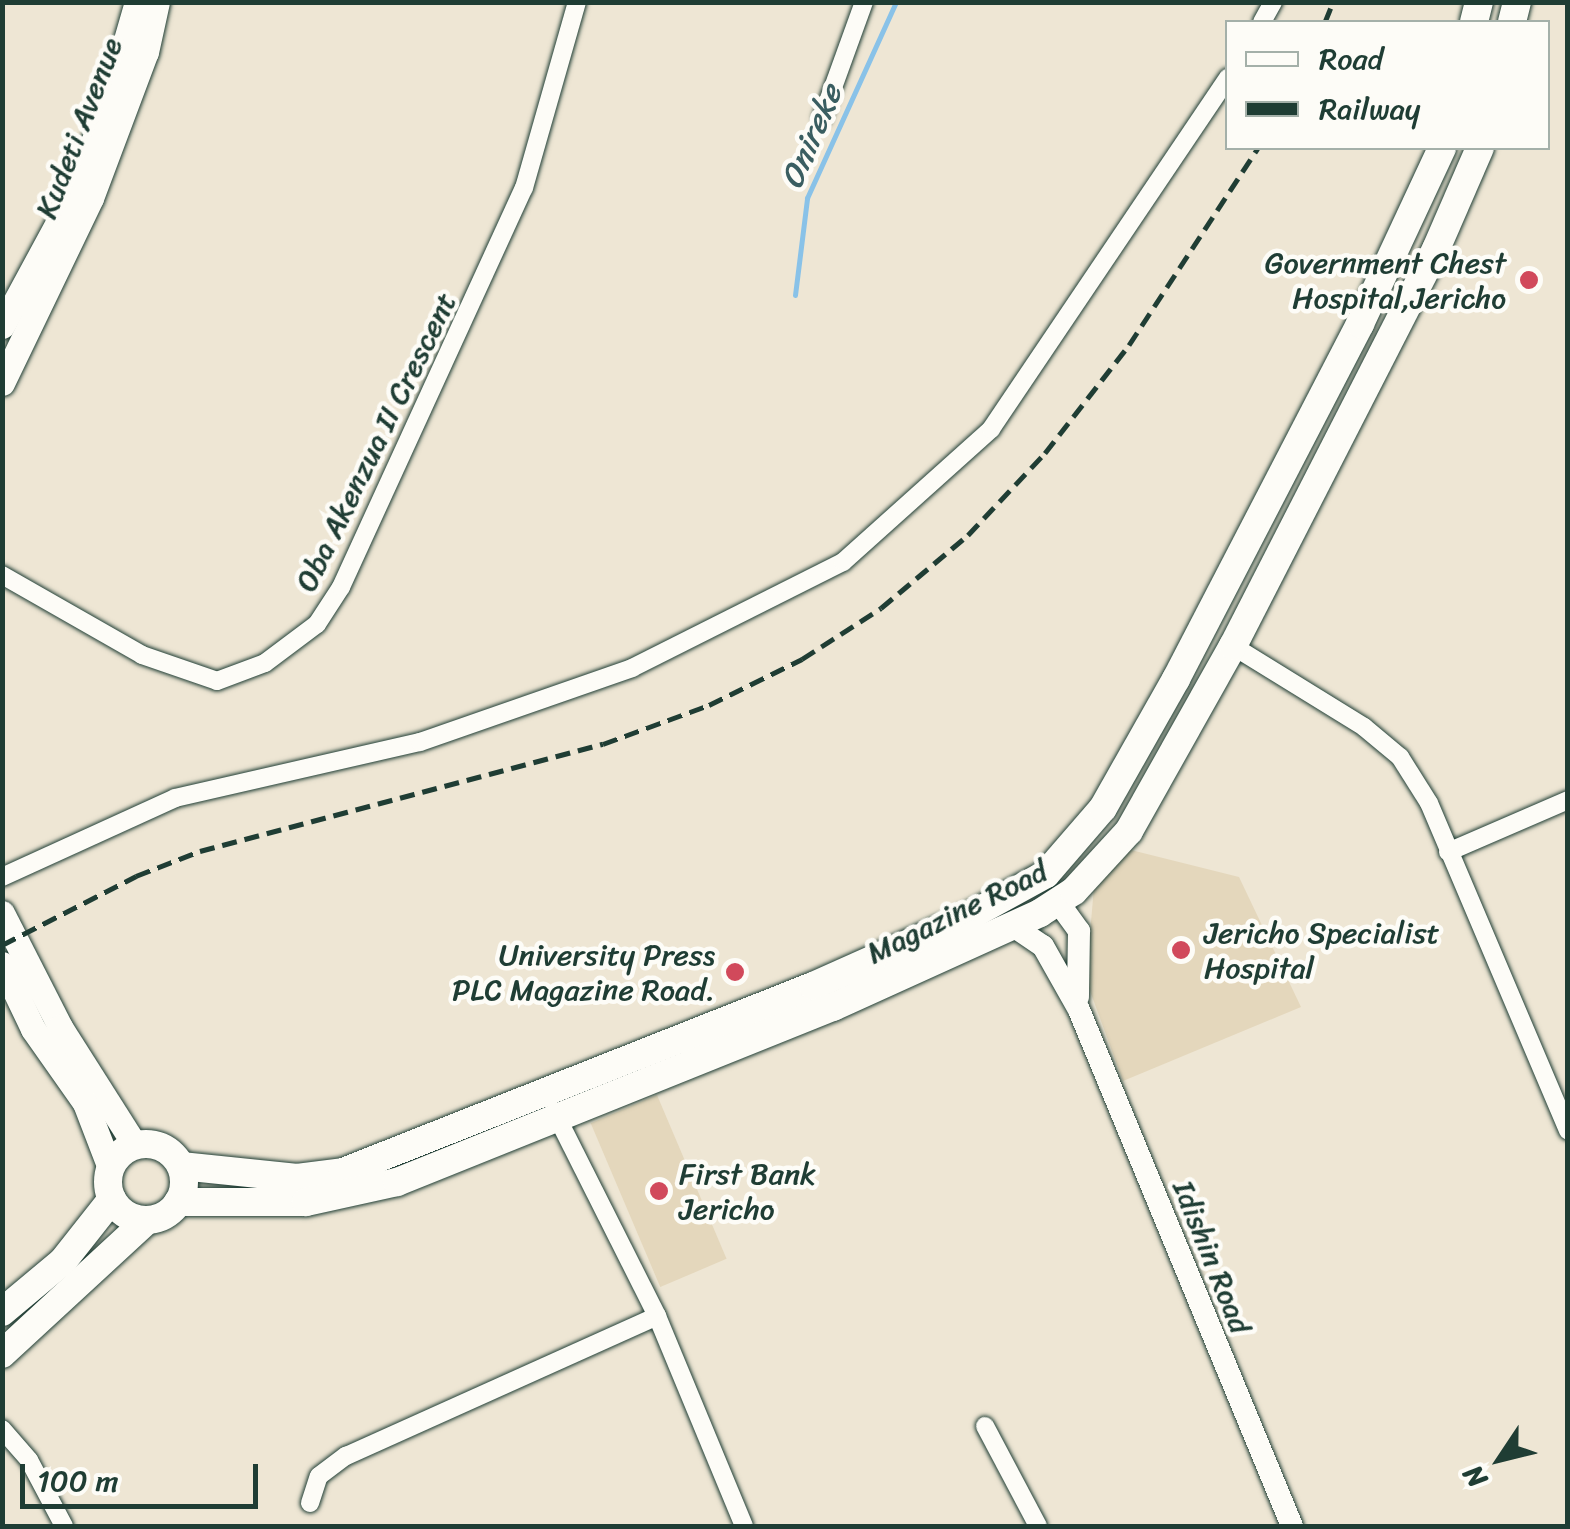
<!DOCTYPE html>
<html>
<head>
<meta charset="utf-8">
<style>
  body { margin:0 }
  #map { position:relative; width:1570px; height:1529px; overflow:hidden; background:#eee6d4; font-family:Sriracha,sans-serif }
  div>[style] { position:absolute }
  .built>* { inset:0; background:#e4d7bc; transform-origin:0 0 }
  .stream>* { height:5px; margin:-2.5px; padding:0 2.5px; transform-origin:2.5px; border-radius:2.5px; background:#89c2e8 }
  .roads { filter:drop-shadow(0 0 2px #1f3d34) drop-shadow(0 0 2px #1f3d34) }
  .minor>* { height:18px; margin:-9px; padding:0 9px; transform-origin:9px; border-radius:9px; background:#fdfcf7 }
  .tertiary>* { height:22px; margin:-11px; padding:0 11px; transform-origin:11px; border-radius:11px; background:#fdfcf7 }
  .secondary>* { height:25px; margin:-12.5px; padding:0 12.5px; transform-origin:12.5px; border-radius:12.5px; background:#fdfcf7 }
  .primary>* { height:28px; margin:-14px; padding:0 14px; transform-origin:14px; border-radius:14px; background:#fdfcf7 }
  .primary>.ring { margin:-14px; padding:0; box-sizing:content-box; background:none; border:28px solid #fdfcf7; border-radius:50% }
  .rail>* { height:5px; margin-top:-2.5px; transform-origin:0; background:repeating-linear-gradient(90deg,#1f3d34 0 15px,transparent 0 23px) }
  .dots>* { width:28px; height:28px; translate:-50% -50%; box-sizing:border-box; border:5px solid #fdfcf7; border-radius:50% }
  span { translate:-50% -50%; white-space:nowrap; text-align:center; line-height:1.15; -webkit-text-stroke:9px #fdfcf7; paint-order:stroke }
  .street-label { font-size:30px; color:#1f3d34 }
  .poi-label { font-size:30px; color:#1f3d34 }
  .right { translate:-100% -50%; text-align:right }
  .left { translate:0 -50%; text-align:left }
  .water-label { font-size:32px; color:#3a5e61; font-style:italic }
  .frame { position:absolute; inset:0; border:5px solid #1f3d34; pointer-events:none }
  .legend { position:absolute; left:1225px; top:20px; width:325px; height:130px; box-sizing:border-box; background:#fdfcf7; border:2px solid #a4b0a9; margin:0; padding:12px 18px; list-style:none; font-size:30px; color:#1f3d34 }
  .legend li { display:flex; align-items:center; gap:20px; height:50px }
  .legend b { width:50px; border:2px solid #a4b0a9 }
  .north { position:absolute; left:1450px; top:1409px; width:100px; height:100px; -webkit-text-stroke:8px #fdfcf7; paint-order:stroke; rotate:235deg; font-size:28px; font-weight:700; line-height:40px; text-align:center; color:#1f3d34 }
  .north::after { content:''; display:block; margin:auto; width:35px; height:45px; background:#1f3d34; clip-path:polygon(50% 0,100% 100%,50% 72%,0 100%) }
  .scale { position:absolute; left:20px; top:1464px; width:238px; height:45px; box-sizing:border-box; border:5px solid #1f3d34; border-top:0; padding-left:12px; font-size:30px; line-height:35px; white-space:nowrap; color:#1f3d34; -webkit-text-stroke:8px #fdfcf7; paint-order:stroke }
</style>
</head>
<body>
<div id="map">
  <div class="built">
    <div style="clip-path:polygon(1123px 848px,1239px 877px,1301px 1007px,1123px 1081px,1086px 980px,1094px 887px)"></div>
    <div style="left:657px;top:1095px;width:178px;height:72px;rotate:67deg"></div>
  </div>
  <div class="stream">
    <div style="left:795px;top:295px;width:98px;rotate:-82.9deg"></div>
    <div style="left:807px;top:198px;width:215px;rotate:-65.6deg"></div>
  </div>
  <div class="roads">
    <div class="minor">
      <div style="left:1262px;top:22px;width:23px;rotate:-61deg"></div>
      <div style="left:822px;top:118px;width:123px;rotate:-70.1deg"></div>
      <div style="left:2px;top:575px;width:161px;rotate:29.7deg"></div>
      <div style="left:142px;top:655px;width:79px;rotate:19.1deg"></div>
      <div style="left:217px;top:681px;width:51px;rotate:-20.6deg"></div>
      <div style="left:265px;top:663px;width:65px;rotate:-36.9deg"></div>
      <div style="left:317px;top:624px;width:44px;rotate:-57deg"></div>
      <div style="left:341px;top:587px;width:439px;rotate:-65.4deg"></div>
      <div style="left:524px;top:188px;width:193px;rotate:-74.1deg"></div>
      <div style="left:1233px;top:646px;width:154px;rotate:31.7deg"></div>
      <div style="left:1364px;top:727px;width:47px;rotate:39.8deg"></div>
      <div style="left:1400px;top:757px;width:54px;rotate:57.8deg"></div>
      <div style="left:1429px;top:803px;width:356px;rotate:67deg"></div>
      <div style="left:1448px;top:852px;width:131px;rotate:-23.4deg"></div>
      <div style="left:2px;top:877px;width:190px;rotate:-24.5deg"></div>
      <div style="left:175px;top:798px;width:251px;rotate:-12.9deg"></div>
      <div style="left:420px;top:742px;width:225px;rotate:-19.2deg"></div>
      <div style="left:632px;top:668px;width:236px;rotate:-26.7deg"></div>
      <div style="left:843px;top:562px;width:199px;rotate:-41.9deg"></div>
      <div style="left:991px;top:429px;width:424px;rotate:-56deg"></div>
      <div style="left:554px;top:1111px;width:229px;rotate:63.3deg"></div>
      <div style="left:657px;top:1316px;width:227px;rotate:67.5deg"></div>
      <div style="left:985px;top:1426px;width:113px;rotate:62.1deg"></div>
      <div style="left:2px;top:1429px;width:41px;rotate:48.9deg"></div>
      <div style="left:29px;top:1460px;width:75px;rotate:62.1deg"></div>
      <div style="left:310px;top:1503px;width:28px;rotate:-72deg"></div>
      <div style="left:319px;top:1476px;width:34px;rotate:-37deg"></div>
      <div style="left:346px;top:1456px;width:341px;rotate:-24.2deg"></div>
    </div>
    <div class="tertiary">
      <div style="left:1058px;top:902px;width:36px;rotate:54deg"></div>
      <div style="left:1079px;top:931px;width:66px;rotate:90.9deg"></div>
      <div style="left:1013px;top:926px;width:36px;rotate:34deg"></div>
      <div style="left:1043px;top:946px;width:73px;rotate:60.6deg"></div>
      <div style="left:1079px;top:1010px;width:558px;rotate:67.57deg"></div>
    </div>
    <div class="secondary">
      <div style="left:2px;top:326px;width:128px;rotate:-61.6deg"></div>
      <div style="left:63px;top:213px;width:105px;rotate:-67.1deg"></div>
      <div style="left:104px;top:116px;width:119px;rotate:-73.9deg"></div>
      <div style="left:2px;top:383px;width:205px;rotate:-64.3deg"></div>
      <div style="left:91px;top:198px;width:156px;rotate:-69.4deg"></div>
      <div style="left:146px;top:52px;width:51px;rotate:-77.6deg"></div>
      <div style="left:2px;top:913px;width:128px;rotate:63deg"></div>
      <div style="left:60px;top:1027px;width:140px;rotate:57.6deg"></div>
      <div style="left:2px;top:964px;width:72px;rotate:64.5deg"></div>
      <div style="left:33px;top:1029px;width:90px;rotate:54.9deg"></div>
      <div style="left:85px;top:1103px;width:70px;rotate:69deg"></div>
    </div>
    <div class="primary">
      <div style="left:1474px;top:22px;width:21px;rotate:-76deg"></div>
      <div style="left:1512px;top:22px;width:21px;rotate:-76deg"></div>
      <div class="ring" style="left:108px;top:1144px;width:48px;height:48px"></div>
      <div style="left:181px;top:1166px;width:117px;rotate:5.9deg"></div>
      <div style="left:297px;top:1178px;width:46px;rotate:-7.4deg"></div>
      <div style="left:343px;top:1172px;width:505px;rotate:-21.59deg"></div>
      <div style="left:813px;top:986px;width:167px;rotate:-24deg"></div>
      <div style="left:966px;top:918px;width:91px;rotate:-28.8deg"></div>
      <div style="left:1046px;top:874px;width:87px;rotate:-49.2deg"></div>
      <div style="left:1103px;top:808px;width:148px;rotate:-60.5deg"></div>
      <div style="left:1176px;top:679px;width:400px;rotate:-62.6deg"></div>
      <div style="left:1360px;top:324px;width:194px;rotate:-65deg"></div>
      <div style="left:178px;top:1202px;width:128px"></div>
      <div style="left:306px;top:1202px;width:93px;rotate:-12.4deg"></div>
      <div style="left:397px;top:1182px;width:470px;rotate:-21.9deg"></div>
      <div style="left:833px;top:1007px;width:227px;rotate:-24.4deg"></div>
      <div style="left:1040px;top:913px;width:40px;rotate:-32.9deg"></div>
      <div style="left:1074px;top:891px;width:81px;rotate:-47.5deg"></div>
      <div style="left:1129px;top:831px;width:212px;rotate:-60.7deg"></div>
      <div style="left:1233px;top:646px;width:446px;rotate:-62.9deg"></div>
      <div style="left:1436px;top:249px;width:110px;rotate:-66.5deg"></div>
      <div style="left:2px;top:1312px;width:80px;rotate:-39.9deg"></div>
      <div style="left:63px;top:1261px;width:79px;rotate:-51.7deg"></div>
      <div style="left:2px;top:1354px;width:197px;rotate:-42.7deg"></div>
    </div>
  </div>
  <div class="rail">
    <div style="left:1325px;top:22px;width:22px;rotate:-68deg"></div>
    <div style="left:2px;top:945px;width:151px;rotate:-27.2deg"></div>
    <div style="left:136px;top:876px;width:69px;rotate:-21.3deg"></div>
    <div style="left:200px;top:851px;width:417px;rotate:-14.9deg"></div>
    <div style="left:603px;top:744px;width:113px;rotate:-20.2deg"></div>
    <div style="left:709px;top:705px;width:104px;rotate:-26.3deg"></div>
    <div style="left:802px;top:659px;width:94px;rotate:-32.8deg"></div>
    <div style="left:881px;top:608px;width:114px;rotate:-40deg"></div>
    <div style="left:968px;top:535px;width:112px;rotate:-46.8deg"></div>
    <div style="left:1045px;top:453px;width:137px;rotate:-52.1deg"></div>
    <div style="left:1129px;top:345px;width:235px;rotate:-56.8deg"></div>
  </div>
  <div class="dots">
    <div style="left:1529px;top:280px;background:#d1495b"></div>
    <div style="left:1181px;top:950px;background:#d1495b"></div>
    <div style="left:735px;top:972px;background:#d1495b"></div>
    <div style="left:659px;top:1191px;background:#d1495b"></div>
  </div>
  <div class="street-label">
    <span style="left:79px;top:128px;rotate:-69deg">Kudeti Avenue</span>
    <span style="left:376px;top:442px;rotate:-64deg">Oba Akenzua II Crescent</span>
    <span style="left:957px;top:912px;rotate:-26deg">Magazine Road</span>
    <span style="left:1212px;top:1257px;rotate:68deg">Idishin Road</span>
  </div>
  <div class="poi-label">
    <span class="right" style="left:1506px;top:280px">Government Chest<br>Hospital,Jericho</span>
    <span class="left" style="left:1204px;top:950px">Jericho Specialist<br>Hospital</span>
    <span class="right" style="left:715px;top:972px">University Press<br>PLC Magazine Road.</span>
    <span class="left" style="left:679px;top:1191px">First Bank<br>Jericho</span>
  </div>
  <div class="water-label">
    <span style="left:812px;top:137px;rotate:-67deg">Onireke</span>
  </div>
  <div class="frame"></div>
  <ul class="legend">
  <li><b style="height:12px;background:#fdfcf7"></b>Road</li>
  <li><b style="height:12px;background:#1f3d34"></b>Railway</li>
  </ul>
  <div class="north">N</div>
  <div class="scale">100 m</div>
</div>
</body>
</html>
